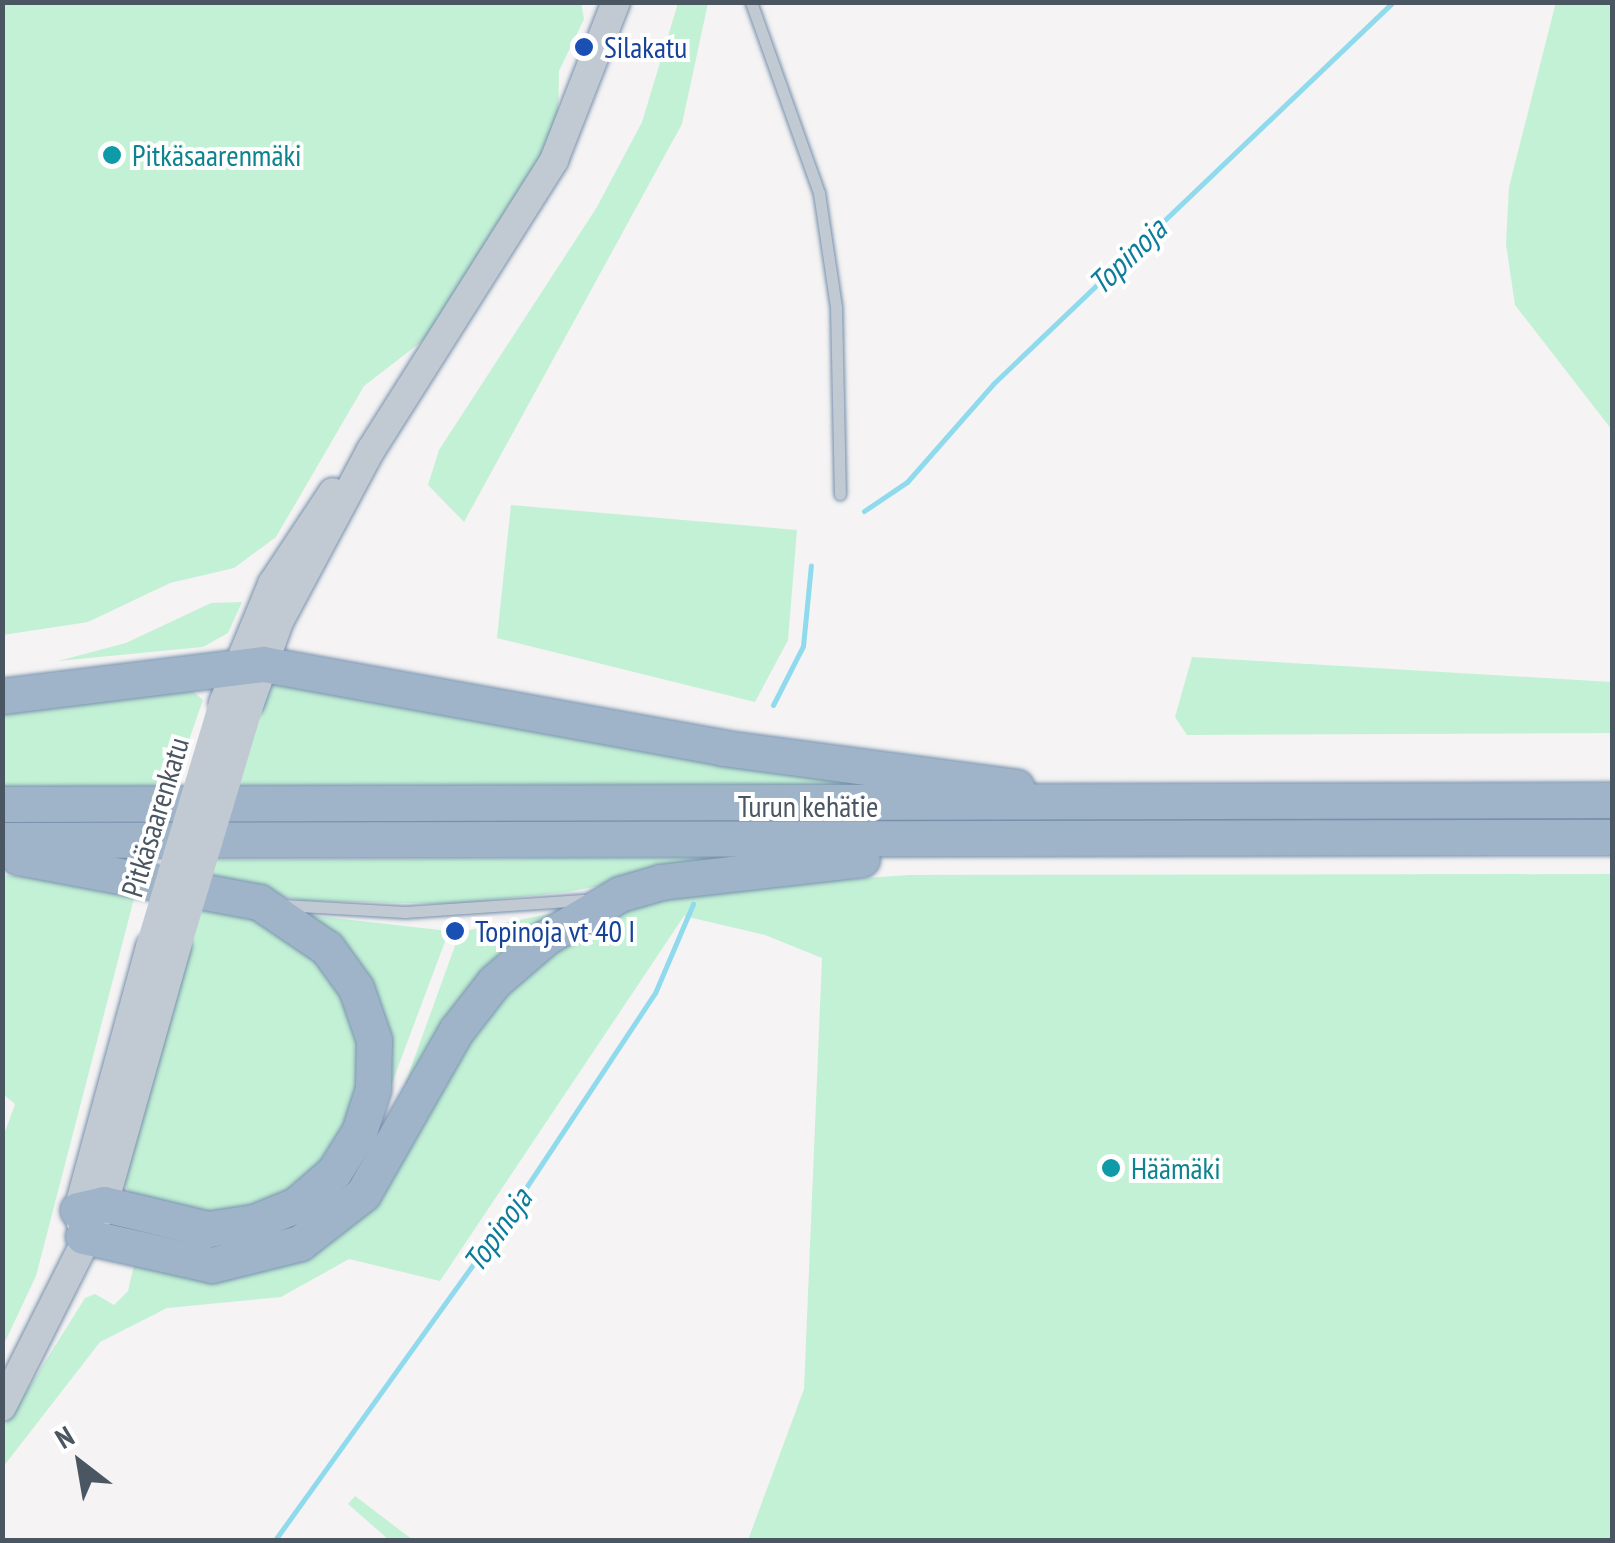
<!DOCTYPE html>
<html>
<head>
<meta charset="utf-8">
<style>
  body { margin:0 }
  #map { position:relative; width:1615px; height:1543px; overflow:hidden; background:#f5f3f3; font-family:"PT Sans Narrow",sans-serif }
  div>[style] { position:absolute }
  .green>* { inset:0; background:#c3f1d5 }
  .stream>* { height:5px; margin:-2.5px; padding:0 2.5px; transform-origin:2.5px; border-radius:2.5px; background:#90daee }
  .roads { filter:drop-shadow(0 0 2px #7690ad) drop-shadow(0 0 2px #7690ad) }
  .service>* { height:11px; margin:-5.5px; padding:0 5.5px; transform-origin:5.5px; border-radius:5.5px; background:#c1cad2 }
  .tertiary>* { height:28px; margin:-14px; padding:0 14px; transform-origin:14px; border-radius:14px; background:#c1cad2 }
  .trunk>* { height:35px; margin:-17.5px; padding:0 17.5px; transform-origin:17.5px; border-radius:17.5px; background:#9fb4c9 }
  .tertiary-bridge>* { height:28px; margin:-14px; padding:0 14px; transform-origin:14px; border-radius:14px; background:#c1cad2 }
  .dots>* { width:28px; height:28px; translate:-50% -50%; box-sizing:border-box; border:5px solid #fff; border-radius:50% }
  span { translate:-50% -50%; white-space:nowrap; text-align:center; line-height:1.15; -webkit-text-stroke:8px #fff; paint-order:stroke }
  .transit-label { font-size:30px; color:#164399 }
  .left { translate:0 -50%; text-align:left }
  .culture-label { font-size:30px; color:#0d838f }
  .street-label { font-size:30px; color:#4a5661 }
  .water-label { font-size:32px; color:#0c7c9b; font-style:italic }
  .frame { position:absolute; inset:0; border:5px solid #4a5661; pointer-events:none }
  .north { position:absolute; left:30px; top:1413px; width:100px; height:100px; -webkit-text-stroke:8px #fff; paint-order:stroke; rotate:329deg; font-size:28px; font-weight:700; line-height:40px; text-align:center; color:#4a5661 }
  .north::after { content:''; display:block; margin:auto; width:35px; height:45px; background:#4a5661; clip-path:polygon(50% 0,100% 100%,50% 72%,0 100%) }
</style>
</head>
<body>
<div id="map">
  <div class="green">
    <div style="clip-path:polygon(581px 2px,584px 19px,559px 71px,558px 118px,543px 153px,434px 332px,364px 386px,276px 537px,234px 568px,170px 583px,88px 622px,3px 635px,2px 3px)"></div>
    <div style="clip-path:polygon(1556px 2px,1612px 3px,1612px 430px,1515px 305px,1506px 244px,1509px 187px)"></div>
    <div style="clip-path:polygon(678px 3px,708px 3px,682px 124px,464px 522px,428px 485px,439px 450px,597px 207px,642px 122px)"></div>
    <div style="clip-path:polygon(511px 505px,797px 530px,788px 640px,755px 702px,497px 638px)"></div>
    <div style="clip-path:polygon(242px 602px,228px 633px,203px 647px,58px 661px,126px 643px,211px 603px)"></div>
    <div style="clip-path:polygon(1192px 657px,1612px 682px,1612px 733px,1187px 735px,1175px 717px)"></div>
    <div style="clip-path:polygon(270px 674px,929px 785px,236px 786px)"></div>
    <div style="clip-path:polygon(186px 685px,203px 700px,171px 791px,3px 790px,2px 706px)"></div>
    <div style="clip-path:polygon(756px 857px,567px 892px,455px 904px,304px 901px,207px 881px,212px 860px)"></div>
    <div style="clip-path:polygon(1612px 874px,1612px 1540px,748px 1540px,804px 1389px,822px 958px,765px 935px,684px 916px,440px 1281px,349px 1259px,281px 1297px,167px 1308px,100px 1342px,3px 1467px,3px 1429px,85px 1298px,95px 1294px,114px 1305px,128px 1291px,134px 1265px,196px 1277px,269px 1270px,312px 1250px,461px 1044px,520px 975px,609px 913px,704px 889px,909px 875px)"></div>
    <div style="clip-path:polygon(3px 875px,137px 887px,36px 1276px,3px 1346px,2px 1140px,15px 1104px,3px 1094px)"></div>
    <div style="clip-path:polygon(202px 896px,298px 937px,355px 1011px,361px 1069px,352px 1110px,327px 1156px,286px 1193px,222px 1215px,134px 1199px,121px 1179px)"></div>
    <div style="clip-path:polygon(563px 911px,413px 1089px,405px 1084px,460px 932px)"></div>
    <div style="clip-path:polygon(298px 914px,449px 931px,386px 1099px,385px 1049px)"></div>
    <div style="clip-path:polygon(355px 1496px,413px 1540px,389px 1540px,348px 1504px)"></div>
  </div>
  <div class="stream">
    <div style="left:864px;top:511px;width:52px;rotate:-34deg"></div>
    <div style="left:907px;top:482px;width:130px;rotate:-48.7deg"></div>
    <div style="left:993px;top:384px;width:553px;rotate:-43.68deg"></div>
    <div style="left:773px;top:705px;width:66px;rotate:-63deg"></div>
    <div style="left:803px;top:646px;width:81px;rotate:-84.4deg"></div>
    <div style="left:275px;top:1540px;width:382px;rotate:-54.3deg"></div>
    <div style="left:498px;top:1230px;width:284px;rotate:-56.5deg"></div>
    <div style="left:655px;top:993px;width:97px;rotate:-66.9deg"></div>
  </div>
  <div class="roads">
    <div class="service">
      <div style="left:751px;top:2px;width:203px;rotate:70.4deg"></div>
      <div style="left:819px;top:193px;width:115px;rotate:81.5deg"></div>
      <div style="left:836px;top:307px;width:187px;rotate:88.8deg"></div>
      <div style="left:283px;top:905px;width:122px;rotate:3.3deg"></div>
      <div style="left:405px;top:912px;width:178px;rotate:-3.9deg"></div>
    </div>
    <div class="tertiary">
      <div style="left:223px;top:703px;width:129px;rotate:-67.6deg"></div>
      <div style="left:272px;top:584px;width:110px;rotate:-56.5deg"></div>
      <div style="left:250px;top:703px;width:86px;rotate:-70.3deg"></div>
      <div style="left:279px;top:622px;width:195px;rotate:-61.9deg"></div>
      <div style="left:371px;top:450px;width:343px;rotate:-57.7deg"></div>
      <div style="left:554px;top:160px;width:170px;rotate:-68.6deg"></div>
      <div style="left:81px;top:1224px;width:14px;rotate:-102deg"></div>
      <div style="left:78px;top:1210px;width:273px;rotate:-74.7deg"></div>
      <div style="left:2px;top:1407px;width:227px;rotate:-63.3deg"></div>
      <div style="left:104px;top:1204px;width:268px;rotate:-74.2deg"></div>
    </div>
    <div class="trunk">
      <div style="left:2px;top:696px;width:263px;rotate:-7deg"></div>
      <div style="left:263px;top:664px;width:468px;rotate:10.3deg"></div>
      <div style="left:723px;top:748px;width:296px;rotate:7.6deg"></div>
      <div style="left:2px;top:804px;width:1610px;rotate:-0.14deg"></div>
      <div style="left:2px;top:840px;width:1610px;rotate:-0.11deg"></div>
      <div style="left:18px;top:857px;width:245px;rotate:10.6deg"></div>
      <div style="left:259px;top:902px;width:82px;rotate:34.1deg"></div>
      <div style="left:327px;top:948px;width:49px;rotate:54.1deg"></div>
      <div style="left:356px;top:988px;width:55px;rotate:70.9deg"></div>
      <div style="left:374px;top:1040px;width:49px;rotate:91.2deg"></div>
      <div style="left:373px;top:1089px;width:45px;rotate:108deg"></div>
      <div style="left:359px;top:1132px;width:47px;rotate:122deg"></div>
      <div style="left:334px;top:1172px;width:50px;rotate:139deg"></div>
      <div style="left:296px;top:1205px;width:45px;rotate:158deg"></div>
      <div style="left:254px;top:1222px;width:47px;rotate:171.3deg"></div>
      <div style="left:208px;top:1229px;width:107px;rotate:-166.5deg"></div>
      <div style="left:104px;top:1204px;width:27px;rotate:167deg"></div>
      <div style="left:83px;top:1236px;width:132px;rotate:12.7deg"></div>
      <div style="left:212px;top:1265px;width:91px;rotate:-14deg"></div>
      <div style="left:300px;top:1243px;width:80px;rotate:-37.9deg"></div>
      <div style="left:363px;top:1194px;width:188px;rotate:-60.3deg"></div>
      <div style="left:456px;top:1031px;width:62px;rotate:-52.2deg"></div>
      <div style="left:494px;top:982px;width:67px;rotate:-40.8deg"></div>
      <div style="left:545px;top:938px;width:87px;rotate:-30.4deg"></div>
      <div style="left:620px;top:894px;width:43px;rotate:-16.3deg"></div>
      <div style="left:661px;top:882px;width:202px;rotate:-6.5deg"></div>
    </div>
  </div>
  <div class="tertiary-bridge">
    <div style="left:177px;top:946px;width:254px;rotate:-73.3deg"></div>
    <div style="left:150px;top:947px;width:255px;rotate:-73.3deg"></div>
  </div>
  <div class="dots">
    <div style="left:584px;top:47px;background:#1a4fb4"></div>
    <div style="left:112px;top:155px;background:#0f9aa8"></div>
    <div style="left:455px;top:931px;background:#1a4fb4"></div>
    <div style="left:1111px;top:1168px;background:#0f9aa8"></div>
  </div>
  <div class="transit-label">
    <span class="left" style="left:604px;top:47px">Silakatu</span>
    <span class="left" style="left:475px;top:931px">Topinoja vt 40 I</span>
  </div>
  <div class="culture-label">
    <span class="left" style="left:132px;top:155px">Pitkäsaarenmäki</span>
    <span class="left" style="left:1131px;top:1168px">Häämäki</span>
  </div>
  <div class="street-label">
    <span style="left:808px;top:806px">Turun kehätie</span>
    <span style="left:155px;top:817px;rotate:-73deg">Pitkäsaarenkatu</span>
  </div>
  <div class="water-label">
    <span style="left:1127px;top:256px;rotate:-44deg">Topinoja</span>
    <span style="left:497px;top:1230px;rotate:-55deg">Topinoja</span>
  </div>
  <div class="frame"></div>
  <div class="north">N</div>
</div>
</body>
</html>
